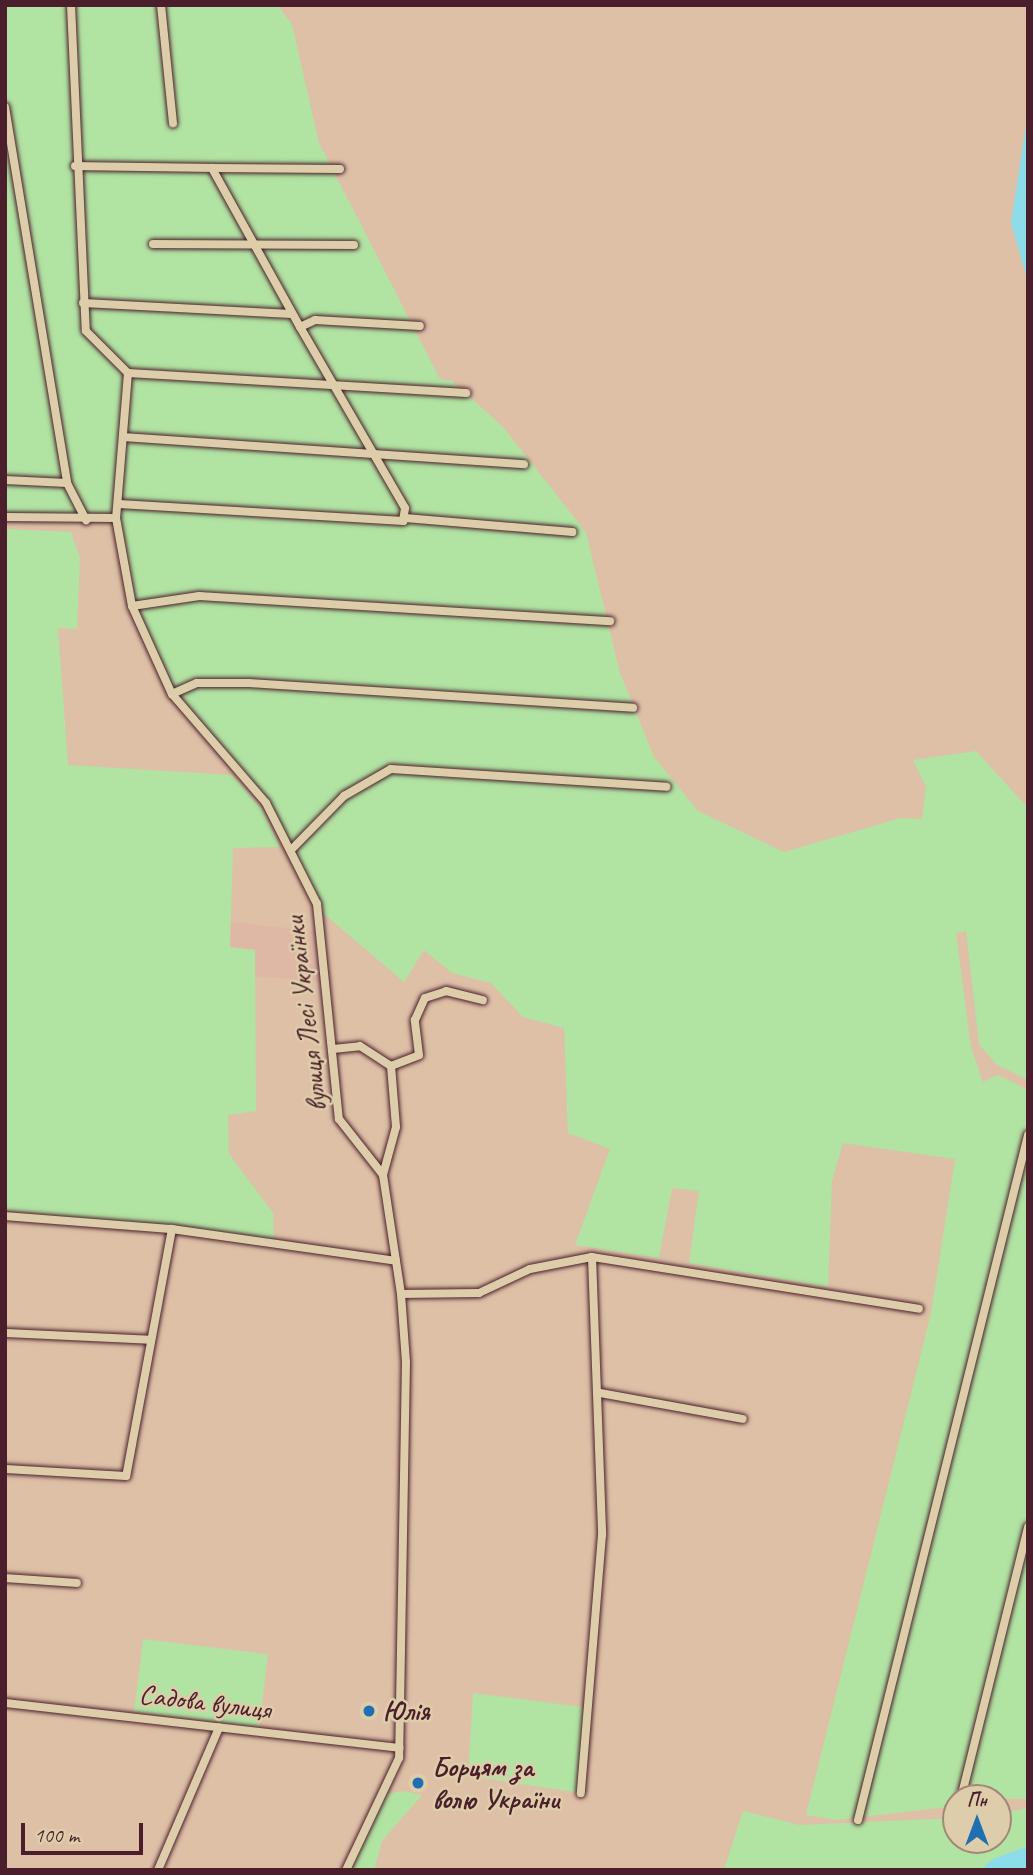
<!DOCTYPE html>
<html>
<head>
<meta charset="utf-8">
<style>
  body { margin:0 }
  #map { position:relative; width:1033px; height:1875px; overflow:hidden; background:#dec0a7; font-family:Caveat,sans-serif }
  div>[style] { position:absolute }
  .built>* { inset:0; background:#deb7a5 }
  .green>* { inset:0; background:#b1e3a3; transform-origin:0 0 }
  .water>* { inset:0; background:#8ddcea }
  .roads { filter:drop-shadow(0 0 2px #4a1f2b) drop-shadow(0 0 2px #4a1f2b) }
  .minor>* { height:8px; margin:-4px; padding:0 4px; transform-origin:4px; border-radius:4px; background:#decdaa }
  .dots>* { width:19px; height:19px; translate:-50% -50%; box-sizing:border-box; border:4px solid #decdaa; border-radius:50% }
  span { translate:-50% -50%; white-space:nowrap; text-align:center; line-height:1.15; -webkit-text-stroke:5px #decdaa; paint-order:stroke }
  .street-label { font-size:28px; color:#4a1f2b }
  .poi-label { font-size:28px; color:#4a1f2b; font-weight:700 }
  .left { translate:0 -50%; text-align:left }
  .frame { position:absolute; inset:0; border:7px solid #4a1f2b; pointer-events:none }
  .north { position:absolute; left:942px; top:1784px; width:70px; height:70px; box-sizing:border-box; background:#decdaa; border:2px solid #a38777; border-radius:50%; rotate:0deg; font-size:19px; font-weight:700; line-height:28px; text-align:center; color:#4a1f2b }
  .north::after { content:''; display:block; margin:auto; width:24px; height:32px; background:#1f6fb2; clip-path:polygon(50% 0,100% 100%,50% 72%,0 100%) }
  .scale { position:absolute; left:21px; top:1823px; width:122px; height:32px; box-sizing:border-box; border:4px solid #4a1f2b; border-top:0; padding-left:9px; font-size:21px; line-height:24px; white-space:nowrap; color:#4a1f2b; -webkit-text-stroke:5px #decdaa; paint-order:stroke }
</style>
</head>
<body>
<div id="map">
  <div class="built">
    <div style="clip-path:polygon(231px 922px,318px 931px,321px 982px,253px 976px,255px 950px,230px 947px)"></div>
  </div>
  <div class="green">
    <div style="clip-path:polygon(5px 5px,277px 5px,292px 24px,319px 143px,440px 379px,452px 381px,502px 426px,586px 532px,620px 673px,654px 757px,698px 811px,784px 852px,901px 818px,922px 819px,926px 787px,913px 760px,976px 751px,1028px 808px,1028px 1080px,996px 1064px,979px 1044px,966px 931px,956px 933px,971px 1047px,983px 1082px,998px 1075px,1028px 1090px,1028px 1799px,956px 1798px,956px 1806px,836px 1820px,806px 1815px,931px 1313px,955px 1159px,843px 1143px,832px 1181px,828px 1287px,689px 1263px,699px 1191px,672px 1188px,659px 1258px,575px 1245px,610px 1149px,568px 1133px,564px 1028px,523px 1017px,491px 983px,452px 973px,424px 950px,404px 982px,323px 913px,273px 813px,168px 681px,137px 617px,119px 513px,65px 522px,5px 519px)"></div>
    <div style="clip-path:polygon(5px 529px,71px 532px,80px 558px,77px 629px,58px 628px,68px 765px,232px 775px,262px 809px,280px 847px,233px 848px,230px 947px,255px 950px,256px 1111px,228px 1115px,229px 1154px,273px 1213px,274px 1240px,5px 1210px)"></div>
    <div style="left:143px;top:1639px;width:126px;height:73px;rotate:7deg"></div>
    <div style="clip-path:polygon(473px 1693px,583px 1707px,581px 1793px,468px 1776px)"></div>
    <div style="clip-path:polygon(403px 1791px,422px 1795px,382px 1841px,374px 1870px,350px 1870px,386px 1794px)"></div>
    <div style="clip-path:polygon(1028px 1808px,1028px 1846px,980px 1870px,724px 1870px,743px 1811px,799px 1825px,956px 1818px,956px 1840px,998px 1840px,998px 1814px)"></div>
  </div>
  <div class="water">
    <div style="clip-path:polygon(1028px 112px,1028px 282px,1011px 223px)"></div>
    <div style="clip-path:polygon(1028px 1846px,1028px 1870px,980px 1870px,993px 1859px)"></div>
  </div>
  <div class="roads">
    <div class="minor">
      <div style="left:71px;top:5px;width:326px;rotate:87.4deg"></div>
      <div style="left:86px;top:331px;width:59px;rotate:45deg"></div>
      <div style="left:128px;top:373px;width:145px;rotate:94.7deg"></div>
      <div style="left:116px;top:518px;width:89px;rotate:79.7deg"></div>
      <div style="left:132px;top:606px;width:97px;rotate:65.6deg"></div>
      <div style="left:172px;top:694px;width:144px;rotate:49.2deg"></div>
      <div style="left:266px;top:803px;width:113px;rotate:63.2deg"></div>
      <div style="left:317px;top:904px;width:216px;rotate:84.2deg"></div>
      <div style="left:339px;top:1119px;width:71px;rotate:51.8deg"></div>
      <div style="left:383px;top:1175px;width:120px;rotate:81.4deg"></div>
      <div style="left:401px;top:1294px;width:68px;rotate:85.8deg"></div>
      <div style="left:406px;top:1362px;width:396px;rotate:91deg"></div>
      <div style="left:399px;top:1758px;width:124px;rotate:115.3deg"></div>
      <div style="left:161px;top:5px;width:119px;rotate:84.2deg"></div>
      <div style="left:5px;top:107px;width:381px;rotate:80.6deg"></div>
      <div style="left:67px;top:483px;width:62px;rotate:-177.2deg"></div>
      <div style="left:75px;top:166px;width:137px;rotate:0.8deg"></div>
      <div style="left:153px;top:244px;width:201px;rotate:0.3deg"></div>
      <div style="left:83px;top:303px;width:209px;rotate:3deg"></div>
      <div style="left:300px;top:327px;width:182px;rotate:-119deg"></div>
      <div style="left:212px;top:168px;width:128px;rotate:0.4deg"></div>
      <div style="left:128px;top:373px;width:339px;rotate:3.4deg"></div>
      <div style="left:123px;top:437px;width:402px;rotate:3.9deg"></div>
      <div style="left:67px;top:483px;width:42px;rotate:62.8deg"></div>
      <div style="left:119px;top:504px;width:285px;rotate:3.4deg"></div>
      <div style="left:403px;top:521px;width:13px;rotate:-81deg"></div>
      <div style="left:405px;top:508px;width:209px;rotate:-120.1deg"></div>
      <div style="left:300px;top:327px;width:17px;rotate:-25deg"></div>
      <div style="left:315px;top:320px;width:105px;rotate:3.3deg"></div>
      <div style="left:5px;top:517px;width:111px;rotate:0.5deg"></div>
      <div style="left:405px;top:518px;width:168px;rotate:4.8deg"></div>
      <div style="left:132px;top:606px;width:68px;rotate:-8.5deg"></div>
      <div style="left:199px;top:596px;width:412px;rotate:3.5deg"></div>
      <div style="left:172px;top:694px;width:27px;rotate:-24deg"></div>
      <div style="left:197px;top:683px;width:52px"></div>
      <div style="left:249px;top:683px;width:385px;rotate:3.7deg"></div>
      <div style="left:291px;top:850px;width:76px;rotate:-45.5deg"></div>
      <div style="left:344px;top:796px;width:54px;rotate:-29.9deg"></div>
      <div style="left:391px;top:769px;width:276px;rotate:3.7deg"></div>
      <div style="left:333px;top:1049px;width:27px;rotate:-6deg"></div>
      <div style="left:360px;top:1046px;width:37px;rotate:33deg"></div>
      <div style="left:391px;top:1066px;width:61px;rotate:85.3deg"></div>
      <div style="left:396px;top:1127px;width:50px;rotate:105.2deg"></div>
      <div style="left:391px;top:1066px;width:30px;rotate:-21deg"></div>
      <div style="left:419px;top:1055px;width:35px;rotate:-97deg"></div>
      <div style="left:415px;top:1020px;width:24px;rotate:-66deg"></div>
      <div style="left:425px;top:998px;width:22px;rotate:-18deg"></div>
      <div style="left:446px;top:991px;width:38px;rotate:14deg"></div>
      <div style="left:5px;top:1216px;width:168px;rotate:4.5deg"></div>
      <div style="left:172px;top:1229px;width:251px;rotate:100.5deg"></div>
      <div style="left:126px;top:1476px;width:121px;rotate:-176.7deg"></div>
      <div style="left:172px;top:1229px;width:226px;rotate:8.1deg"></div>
      <div style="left:592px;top:1257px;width:331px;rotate:9deg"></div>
      <div style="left:401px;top:1294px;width:78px;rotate:-0.7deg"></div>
      <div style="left:479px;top:1293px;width:56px;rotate:-25.2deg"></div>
      <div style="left:530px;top:1269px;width:63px;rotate:-11deg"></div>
      <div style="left:592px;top:1257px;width:278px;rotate:87.9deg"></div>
      <div style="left:602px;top:1535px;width:259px;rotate:94.7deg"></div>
      <div style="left:5px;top:1333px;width:146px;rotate:2.7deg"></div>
      <div style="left:600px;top:1393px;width:145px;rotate:10.3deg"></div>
      <div style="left:5px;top:1578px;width:72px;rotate:4deg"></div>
      <div style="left:5px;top:1703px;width:397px;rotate:6.5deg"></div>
      <div style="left:961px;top:1798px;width:279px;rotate:-76.1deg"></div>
      <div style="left:858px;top:1820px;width:706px;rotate:-76.06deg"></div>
      <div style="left:158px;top:1870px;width:155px;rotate:-66.8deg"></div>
    </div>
  </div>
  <div class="dots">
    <div style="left:369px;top:1711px;background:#1f6fb2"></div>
    <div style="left:418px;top:1783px;background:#1f6fb2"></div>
  </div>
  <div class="street-label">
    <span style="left:306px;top:1014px;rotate:-97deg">вулиця Лесі Українки</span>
    <span style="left:205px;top:1702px;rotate:7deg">Садова вулиця</span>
  </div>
  <div class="poi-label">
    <span class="left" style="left:383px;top:1711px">Юлія</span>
    <span class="left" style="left:432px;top:1783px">Борцям за<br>волю України</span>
  </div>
  <div class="frame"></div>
  <div class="north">Пн</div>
  <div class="scale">100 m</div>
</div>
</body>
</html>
